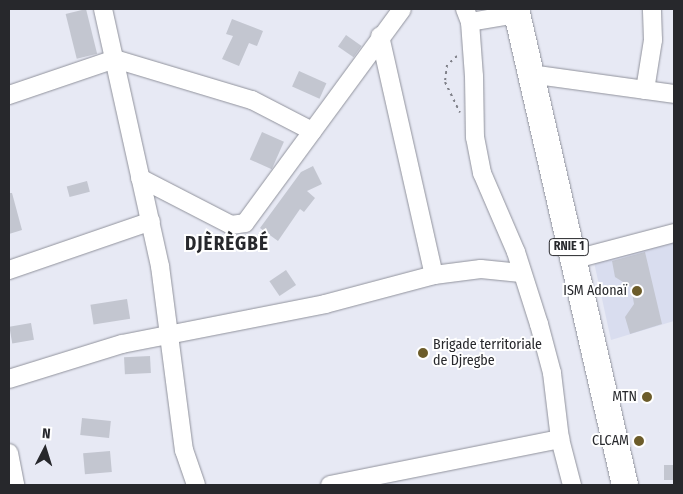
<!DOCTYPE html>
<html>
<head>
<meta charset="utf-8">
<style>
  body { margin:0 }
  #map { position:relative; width:683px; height:494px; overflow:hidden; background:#e7e9f4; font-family:"Fira Sans Condensed",sans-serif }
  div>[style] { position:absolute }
  .built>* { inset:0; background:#d9ddef }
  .building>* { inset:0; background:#c3c6d0; transform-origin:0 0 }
  .path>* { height:2px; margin-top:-1px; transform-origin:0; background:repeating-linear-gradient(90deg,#808189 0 2.5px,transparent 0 6.5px) }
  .roads { filter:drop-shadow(0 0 1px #90929c) drop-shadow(0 0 1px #90929c) }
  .minor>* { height:18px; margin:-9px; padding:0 9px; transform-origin:9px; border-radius:9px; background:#fff }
  .highway>* { height:26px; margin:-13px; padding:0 13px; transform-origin:13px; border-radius:13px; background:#fff }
  .dots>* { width:14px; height:14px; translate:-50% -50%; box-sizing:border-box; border:2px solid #fff; border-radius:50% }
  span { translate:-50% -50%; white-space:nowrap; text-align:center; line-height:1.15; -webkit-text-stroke:4px #fff; paint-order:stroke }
  .shield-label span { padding:1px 4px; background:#fff; border:1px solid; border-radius:4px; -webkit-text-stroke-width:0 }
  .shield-label { font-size:12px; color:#27282c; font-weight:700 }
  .poi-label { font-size:14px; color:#27282c }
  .right { translate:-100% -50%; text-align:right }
  .left { translate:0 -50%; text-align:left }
  .district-label { font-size:19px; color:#27282c; font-weight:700; letter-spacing:1px }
  .frame { position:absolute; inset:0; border:10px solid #27282c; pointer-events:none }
  .north { position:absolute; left:20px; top:424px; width:50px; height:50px; -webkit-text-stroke:4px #fff; paint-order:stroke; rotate:5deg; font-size:14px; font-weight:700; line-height:20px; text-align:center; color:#27282c }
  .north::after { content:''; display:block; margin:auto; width:18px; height:22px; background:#27282c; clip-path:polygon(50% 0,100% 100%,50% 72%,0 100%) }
</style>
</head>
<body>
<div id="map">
  <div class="built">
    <div style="clip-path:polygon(674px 241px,674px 321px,611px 340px,594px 262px)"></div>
  </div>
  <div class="building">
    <div style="left:86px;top:9px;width:46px;height:21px;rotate:76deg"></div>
    <div style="clip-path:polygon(232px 19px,263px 31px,257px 46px,249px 43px,239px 66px,222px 59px,233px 36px,226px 34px)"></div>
    <div style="left:346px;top:35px;width:19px;height:14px;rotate:35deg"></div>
    <div style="left:299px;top:71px;width:30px;height:17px;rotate:24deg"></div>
    <div style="left:262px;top:132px;width:24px;height:30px;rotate:24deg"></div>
    <div style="clip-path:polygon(313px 166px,322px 184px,307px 191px,315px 198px,304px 212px,300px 209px,278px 241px,260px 228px,301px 172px)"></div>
    <div style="left:87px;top:181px;width:11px;height:21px;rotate:75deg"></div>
    <div style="clip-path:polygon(9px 193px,12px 193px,22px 230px,9px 234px)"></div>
    <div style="clip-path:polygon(645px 252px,662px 324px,630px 334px,625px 317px,634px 304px,631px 287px,615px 277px,612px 261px)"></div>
    <div style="left:286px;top:270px;width:18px;height:20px;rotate:56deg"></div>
    <div style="left:127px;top:299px;width:20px;height:37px;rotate:81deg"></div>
    <div style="left:31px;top:323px;width:17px;height:22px;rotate:80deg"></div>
    <div style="left:150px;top:356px;width:17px;height:26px;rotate:87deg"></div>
    <div style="left:82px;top:418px;width:29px;height:17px;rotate:6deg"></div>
    <div style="left:110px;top:451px;width:21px;height:27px;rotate:85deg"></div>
    <div style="left:664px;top:465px;width:10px;height:15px"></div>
  </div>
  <div class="path">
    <div style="left:457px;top:56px;width:13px;rotate:138deg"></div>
    <div style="left:447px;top:65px;width:17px;rotate:97deg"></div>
    <div style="left:445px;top:82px;width:34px;rotate:64deg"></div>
  </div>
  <div class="roads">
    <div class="minor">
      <div style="left:103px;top:9px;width:263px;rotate:77.5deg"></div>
      <div style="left:160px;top:266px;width:186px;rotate:82.6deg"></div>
      <div style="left:184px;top:450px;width:37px;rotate:71deg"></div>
      <div style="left:465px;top:9px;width:14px;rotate:69deg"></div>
      <div style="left:470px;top:22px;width:54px;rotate:85.8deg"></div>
      <div style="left:474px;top:76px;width:61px;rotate:89.1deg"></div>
      <div style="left:475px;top:137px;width:37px;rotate:79deg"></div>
      <div style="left:482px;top:173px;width:86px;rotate:66.7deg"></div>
      <div style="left:516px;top:252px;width:76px;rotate:72.3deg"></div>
      <div style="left:539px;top:324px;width:51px;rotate:75.1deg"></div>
      <div style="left:552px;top:373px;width:66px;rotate:83.1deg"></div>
      <div style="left:560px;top:439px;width:48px;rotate:75.4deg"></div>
      <div style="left:470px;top:22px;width:48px;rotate:-9.7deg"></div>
      <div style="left:380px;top:36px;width:245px;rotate:77.3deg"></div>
      <div style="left:530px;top:74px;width:145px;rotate:7.9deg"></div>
      <div style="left:645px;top:90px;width:51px;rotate:-80.9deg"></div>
      <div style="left:653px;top:40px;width:31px;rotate:-92deg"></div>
      <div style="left:9px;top:95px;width:112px;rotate:-18.8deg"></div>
      <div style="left:115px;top:59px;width:143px;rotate:16.7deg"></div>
      <div style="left:252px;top:100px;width:68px;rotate:27.3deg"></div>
      <div style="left:140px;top:178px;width:102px;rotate:27.3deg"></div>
      <div style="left:231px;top:225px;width:14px;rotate:-8deg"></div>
      <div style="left:245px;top:223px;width:265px;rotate:-53.7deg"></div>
      <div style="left:572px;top:260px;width:106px;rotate:-14.8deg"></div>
      <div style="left:9px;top:270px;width:150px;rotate:-19deg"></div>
      <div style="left:9px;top:379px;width:118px;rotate:-17.2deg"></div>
      <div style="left:122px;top:344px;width:207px;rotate:-11.1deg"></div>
      <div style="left:325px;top:304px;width:113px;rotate:-14.9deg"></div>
      <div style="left:434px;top:275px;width:47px;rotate:-7.3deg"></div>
      <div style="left:481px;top:269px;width:40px;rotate:5.7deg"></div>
      <div style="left:9px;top:453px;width:33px;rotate:79deg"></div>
      <div style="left:330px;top:485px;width:235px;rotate:-11.3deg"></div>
    </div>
    <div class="highway">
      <div style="left:516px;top:9px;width:488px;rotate:77.1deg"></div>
    </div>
  </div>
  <div class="dots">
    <div style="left:637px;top:291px;background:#6c5c2a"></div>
    <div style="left:423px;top:353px;background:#6c5c2a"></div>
    <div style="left:647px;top:397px;background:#6c5c2a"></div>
    <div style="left:639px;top:441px;background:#6c5c2a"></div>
  </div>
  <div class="shield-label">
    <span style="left:569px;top:247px">RNIE 1</span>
  </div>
  <div class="poi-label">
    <span class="right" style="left:627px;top:291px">ISM Adonaï</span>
    <span class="left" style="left:433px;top:353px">Brigade territoriale<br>de Djregbe</span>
    <span class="right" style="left:637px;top:397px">MTN</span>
    <span class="right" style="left:629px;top:441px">CLCAM</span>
  </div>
  <div class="district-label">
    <span style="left:227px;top:244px">DJÈRÈGBÉ</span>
  </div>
  <div class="frame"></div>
  <div class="north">N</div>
</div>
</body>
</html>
